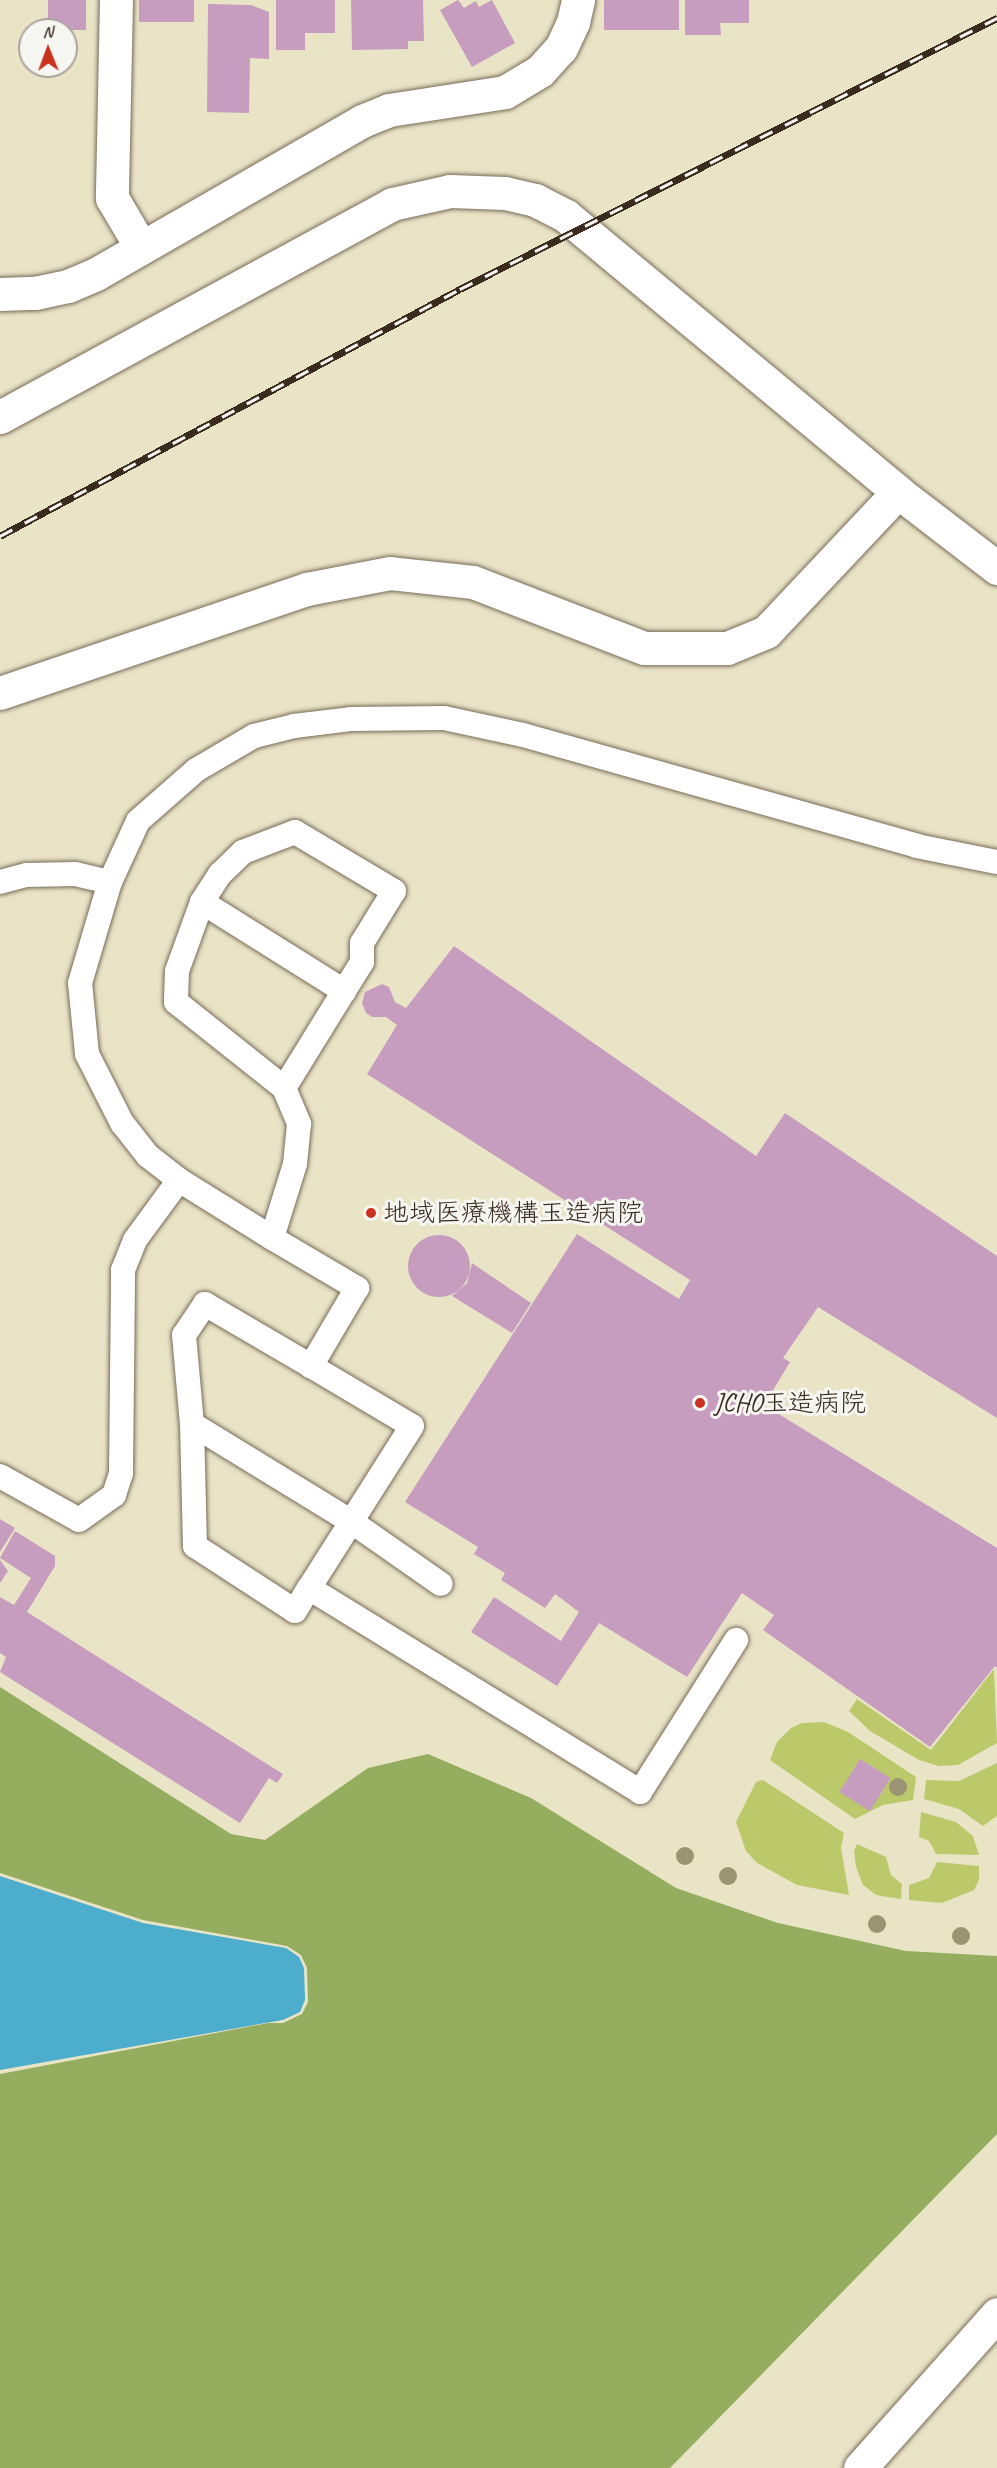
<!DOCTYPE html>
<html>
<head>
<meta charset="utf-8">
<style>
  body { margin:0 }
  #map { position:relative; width:997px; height:2468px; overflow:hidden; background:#eae4c7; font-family:Caveat,"Klee One",sans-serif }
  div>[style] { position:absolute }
  .green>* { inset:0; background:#bbc96b }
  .forest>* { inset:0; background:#94ad5f }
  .water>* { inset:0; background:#4dadcc }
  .building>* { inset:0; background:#c69dbf; transform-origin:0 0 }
  .round { border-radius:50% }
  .roads { filter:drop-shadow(0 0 2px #786b59) drop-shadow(0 0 2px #786b59) }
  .service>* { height:24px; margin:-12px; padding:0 12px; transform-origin:12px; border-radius:12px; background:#fff }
  .minor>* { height:33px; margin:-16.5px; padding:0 16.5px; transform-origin:16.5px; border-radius:16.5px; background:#fff }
  .tertiary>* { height:33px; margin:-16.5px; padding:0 16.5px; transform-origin:16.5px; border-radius:16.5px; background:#fff }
  .secondary>* { height:33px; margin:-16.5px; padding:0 16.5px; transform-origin:16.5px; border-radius:16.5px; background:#fff }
  .rail>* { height:7px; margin-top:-3.5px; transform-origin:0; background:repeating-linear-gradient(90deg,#f6f6f2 0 14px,#3b2a1e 0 28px); box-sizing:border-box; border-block:2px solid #3b2a1e }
  .trees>* { width:18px; height:18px; margin:-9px; border-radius:50%; background:#9b9474 }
  .dots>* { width:16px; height:16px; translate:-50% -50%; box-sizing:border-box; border:3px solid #f6f6f2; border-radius:50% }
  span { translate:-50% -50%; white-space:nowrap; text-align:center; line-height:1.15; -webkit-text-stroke:6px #f6f6f2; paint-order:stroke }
  .poi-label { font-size:26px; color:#3b2a1e }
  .left { translate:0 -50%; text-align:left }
  .north { position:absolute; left:18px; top:18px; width:60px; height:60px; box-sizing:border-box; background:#f6f6f2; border:2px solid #aba49d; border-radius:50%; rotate:359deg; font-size:16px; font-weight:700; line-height:24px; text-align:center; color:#3b2a1e }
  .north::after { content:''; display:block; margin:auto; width:21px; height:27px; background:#c8321e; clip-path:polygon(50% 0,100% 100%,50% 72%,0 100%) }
</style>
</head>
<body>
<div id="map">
  <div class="green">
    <div style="clip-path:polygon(994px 1669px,997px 1743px,958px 1765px,939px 1766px,919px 1760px,870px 1731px,849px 1711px,857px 1699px,931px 1750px)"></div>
    <div style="clip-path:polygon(824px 1722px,848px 1732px,916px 1777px,913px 1800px,883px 1805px,855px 1819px,770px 1760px,777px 1742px,791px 1728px,802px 1723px)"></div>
    <div style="clip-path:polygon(997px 1763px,997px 1816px,983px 1826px,959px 1809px,924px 1799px,926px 1780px,959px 1781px)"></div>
    <div style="clip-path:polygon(763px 1780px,844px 1833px,841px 1848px,849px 1895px,797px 1885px,757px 1863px,746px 1851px,736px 1822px,756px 1782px)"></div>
    <div style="clip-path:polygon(921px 1812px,956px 1822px,973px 1836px,979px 1855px,936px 1854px,929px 1841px,919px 1837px)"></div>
    <div style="clip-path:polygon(857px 1844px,886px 1857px,891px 1875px,902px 1884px,901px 1899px,876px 1895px,863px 1885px,856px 1867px,854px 1851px)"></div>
    <div style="clip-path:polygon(937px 1862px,979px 1866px,979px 1880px,974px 1890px,942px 1903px,909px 1900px,909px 1885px,929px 1878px)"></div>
  </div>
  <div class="forest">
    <div style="clip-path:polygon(0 1687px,231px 1834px,265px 1840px,368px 1768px,428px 1754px,531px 1798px,676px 1888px,778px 1923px,906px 1951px,997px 1956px,997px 2134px,670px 2468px,0 2468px,0 2074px,268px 2023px,283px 2023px,302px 2014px,308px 2002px,307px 1968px,301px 1955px,287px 1946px,143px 1920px,0 1873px)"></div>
  </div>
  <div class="water">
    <div style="clip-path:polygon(0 1876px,143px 1923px,286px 1948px,299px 1957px,304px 1968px,305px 2000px,300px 2012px,283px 2020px,0 2070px)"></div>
  </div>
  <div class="building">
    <div style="left:48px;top:0;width:38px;height:30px"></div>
    <div style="left:139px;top:0;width:55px;height:22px"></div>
    <div style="clip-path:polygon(276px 0,335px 0,335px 33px,305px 33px,305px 50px,276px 50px)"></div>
    <div style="clip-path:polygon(351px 0,423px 0,424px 41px,408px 41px,408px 49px,352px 50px)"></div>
    <div style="clip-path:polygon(458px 0,464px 8px,476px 1px,479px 7px,492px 0,515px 43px,472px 67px,440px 10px)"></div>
    <div style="left:604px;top:0;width:75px;height:30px"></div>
    <div style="clip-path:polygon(685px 0,749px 0,749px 23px,720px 23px,721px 35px,685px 35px)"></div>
    <div style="clip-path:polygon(208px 4px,251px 5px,269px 12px,269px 59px,250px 58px,249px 113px,207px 112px)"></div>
    <div style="clip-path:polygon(454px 946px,756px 1156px,785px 1113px,997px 1256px,997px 1418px,818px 1307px,783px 1358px,790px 1362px,764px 1405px,997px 1548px,997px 1668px,995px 1666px,930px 1747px,763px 1630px,774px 1615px,742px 1593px,687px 1677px,599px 1623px,557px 1686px,471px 1632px,494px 1597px,561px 1641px,579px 1612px,555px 1594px,545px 1608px,501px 1580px,505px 1573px,474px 1554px,478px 1547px,405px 1502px,577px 1234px,679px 1299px,690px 1280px,367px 1074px,397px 1025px,386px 1017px,372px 1017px,366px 1013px,362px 1003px,365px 992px,382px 984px,389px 987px,395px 1002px,406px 1008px)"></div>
    <div class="round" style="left:408px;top:1235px;width:62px;height:62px"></div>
    <div style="clip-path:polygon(472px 1263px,531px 1303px,512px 1333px,452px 1296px,467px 1283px)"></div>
    <div style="clip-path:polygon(0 1519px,15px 1528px,0 1552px)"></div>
    <div style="clip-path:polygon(15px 1531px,55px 1556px,55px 1566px,27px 1612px,283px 1774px,277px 1783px,269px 1778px,240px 1823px,0 1672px,6px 1657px,0 1653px,0 1597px,14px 1605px,31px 1578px,0 1558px)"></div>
    <div style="clip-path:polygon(0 1560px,8px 1571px,0 1583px)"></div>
    <div style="left:860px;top:1759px;width:36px;height:39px;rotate:32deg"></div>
  </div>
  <div class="roads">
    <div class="service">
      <div style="left:0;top:882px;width:28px;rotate:-15deg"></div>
      <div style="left:27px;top:875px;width:48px;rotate:-1.2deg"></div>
      <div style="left:75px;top:874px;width:36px;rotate:13deg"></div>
      <div style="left:202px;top:902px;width:168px;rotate:32.1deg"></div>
      <div style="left:344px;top:991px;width:114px;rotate:121.7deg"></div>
      <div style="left:344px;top:991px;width:34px;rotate:-58deg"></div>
      <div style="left:362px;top:962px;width:19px;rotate:-90deg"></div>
      <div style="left:362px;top:943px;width:61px;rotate:-58.4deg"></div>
      <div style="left:394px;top:891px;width:115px;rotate:-149.2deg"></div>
      <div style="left:295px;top:832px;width:56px;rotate:159deg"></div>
      <div style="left:243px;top:852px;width:32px;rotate:136deg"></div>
      <div style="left:220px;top:874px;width:33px;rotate:123deg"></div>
      <div style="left:202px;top:902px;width:73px;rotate:109.9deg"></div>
      <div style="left:177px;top:971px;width:31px;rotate:92deg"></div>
      <div style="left:176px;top:1002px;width:138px;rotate:38.5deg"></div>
      <div style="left:284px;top:1088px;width:39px;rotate:67deg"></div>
      <div style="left:299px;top:1124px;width:40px;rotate:95.7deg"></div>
      <div style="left:295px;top:1164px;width:77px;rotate:107.3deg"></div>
      <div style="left:272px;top:1238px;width:99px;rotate:30.5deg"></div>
      <div style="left:357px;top:1288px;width:91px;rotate:120.5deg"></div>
      <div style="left:311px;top:1366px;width:123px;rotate:-149.7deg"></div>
      <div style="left:205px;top:1304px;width:37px;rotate:124deg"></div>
      <div style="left:184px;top:1335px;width:89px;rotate:84.9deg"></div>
      <div style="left:192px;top:1424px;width:188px;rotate:31.5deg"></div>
      <div style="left:352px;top:1522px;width:108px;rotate:34.9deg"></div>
      <div style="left:179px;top:1180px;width:39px;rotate:-142deg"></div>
      <div style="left:148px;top:1156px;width:42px;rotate:-128.2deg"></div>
      <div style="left:122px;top:1123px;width:77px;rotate:-116.9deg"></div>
      <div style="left:87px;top:1054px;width:71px;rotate:-95.6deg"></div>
      <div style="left:80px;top:983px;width:105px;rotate:-73.5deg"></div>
      <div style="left:110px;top:882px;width:67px;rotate:-65.3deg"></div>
      <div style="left:138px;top:821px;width:77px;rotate:-41.3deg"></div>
      <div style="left:196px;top:770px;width:67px;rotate:-30.4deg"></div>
      <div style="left:254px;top:736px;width:41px;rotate:-14deg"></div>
      <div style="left:294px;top:726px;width:57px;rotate:-7deg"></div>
      <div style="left:351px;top:719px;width:93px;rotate:-0.6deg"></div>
      <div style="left:444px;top:718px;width:81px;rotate:12.1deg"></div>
      <div style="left:523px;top:735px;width:409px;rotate:15.7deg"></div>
      <div style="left:917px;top:846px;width:82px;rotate:11.3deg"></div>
      <div style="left:311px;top:1366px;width:117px;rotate:30.7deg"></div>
      <div style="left:412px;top:1426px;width:192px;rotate:122.4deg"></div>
      <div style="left:309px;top:1588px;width:389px;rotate:31.6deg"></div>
      <div style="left:640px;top:1792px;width:180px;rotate:-57.7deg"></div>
      <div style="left:192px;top:1424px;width:122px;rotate:88.6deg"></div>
      <div style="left:195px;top:1546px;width:119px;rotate:33deg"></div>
      <div style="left:295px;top:1611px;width:27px;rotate:-59deg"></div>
      <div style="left:0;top:1476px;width:90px;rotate:29.1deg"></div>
      <div style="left:79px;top:1520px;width:43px;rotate:-35.5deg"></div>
      <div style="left:114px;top:1495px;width:23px;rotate:-72deg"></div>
      <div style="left:121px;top:1473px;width:203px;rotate:-89.4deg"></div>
      <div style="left:123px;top:1270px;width:32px;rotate:-68deg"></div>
      <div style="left:135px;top:1240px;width:74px;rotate:-53.7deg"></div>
      <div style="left:179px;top:1180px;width:110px;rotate:31.9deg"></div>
    </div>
    <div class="minor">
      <div style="left:116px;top:0;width:198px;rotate:91.2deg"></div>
      <div style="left:112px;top:198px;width:57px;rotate:59.4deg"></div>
      <div style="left:0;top:294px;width:35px;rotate:-2deg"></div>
      <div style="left:35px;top:293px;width:34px;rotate:-12deg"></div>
      <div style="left:68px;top:286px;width:30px;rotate:-23deg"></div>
      <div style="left:96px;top:274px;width:307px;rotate:-29.9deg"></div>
      <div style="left:362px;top:121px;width:29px;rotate:-22deg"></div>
      <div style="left:389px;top:110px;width:117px;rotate:-8.8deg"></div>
      <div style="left:505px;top:92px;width:41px;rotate:-31deg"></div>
      <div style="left:540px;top:71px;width:31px;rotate:-48deg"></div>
      <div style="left:561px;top:48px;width:29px;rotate:-65deg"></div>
      <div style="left:573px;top:22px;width:23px;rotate:-77deg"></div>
      <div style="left:0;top:417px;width:446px;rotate:-28.5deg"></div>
      <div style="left:392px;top:204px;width:59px;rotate:-12.6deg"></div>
      <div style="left:450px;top:191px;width:55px;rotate:2.1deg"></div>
      <div style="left:505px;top:193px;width:31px;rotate:13deg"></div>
      <div style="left:535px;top:200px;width:35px;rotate:27deg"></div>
      <div style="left:566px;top:216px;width:432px;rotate:39.7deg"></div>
      <div style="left:898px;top:492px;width:192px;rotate:133.3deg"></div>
      <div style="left:766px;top:632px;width:42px;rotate:157.7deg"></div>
      <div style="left:727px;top:648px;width:83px;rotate:180deg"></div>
      <div style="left:644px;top:648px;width:183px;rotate:-158.9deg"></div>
      <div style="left:473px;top:582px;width:83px;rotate:-173.8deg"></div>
      <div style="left:390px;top:573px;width:85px;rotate:169.1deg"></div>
      <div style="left:307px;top:589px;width:324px;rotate:161.3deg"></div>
    </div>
    <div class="tertiary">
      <div style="left:898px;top:492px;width:125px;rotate:37.5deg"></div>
    </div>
    <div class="secondary">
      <div style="left:860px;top:2468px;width:206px;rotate:-48.3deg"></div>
    </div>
  </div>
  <div class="rail">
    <div style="left:0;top:536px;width:522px;rotate:-28.23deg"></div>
    <div style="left:460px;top:289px;width:602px;rotate:-26.78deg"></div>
  </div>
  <div class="trees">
    <div style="left:898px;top:1787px"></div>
    <div style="left:685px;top:1856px"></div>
    <div style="left:728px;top:1876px"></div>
    <div style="left:877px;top:1924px"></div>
    <div style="left:961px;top:1936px"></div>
  </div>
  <div class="dots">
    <div style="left:371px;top:1213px;background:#c8321e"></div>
    <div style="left:700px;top:1403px;background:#c8321e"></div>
  </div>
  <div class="poi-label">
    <span class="left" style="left:383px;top:1213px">地域医療機構玉造病院</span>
    <span class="left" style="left:714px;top:1403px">JCHO玉造病院</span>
  </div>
  <div class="north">N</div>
</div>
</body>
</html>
